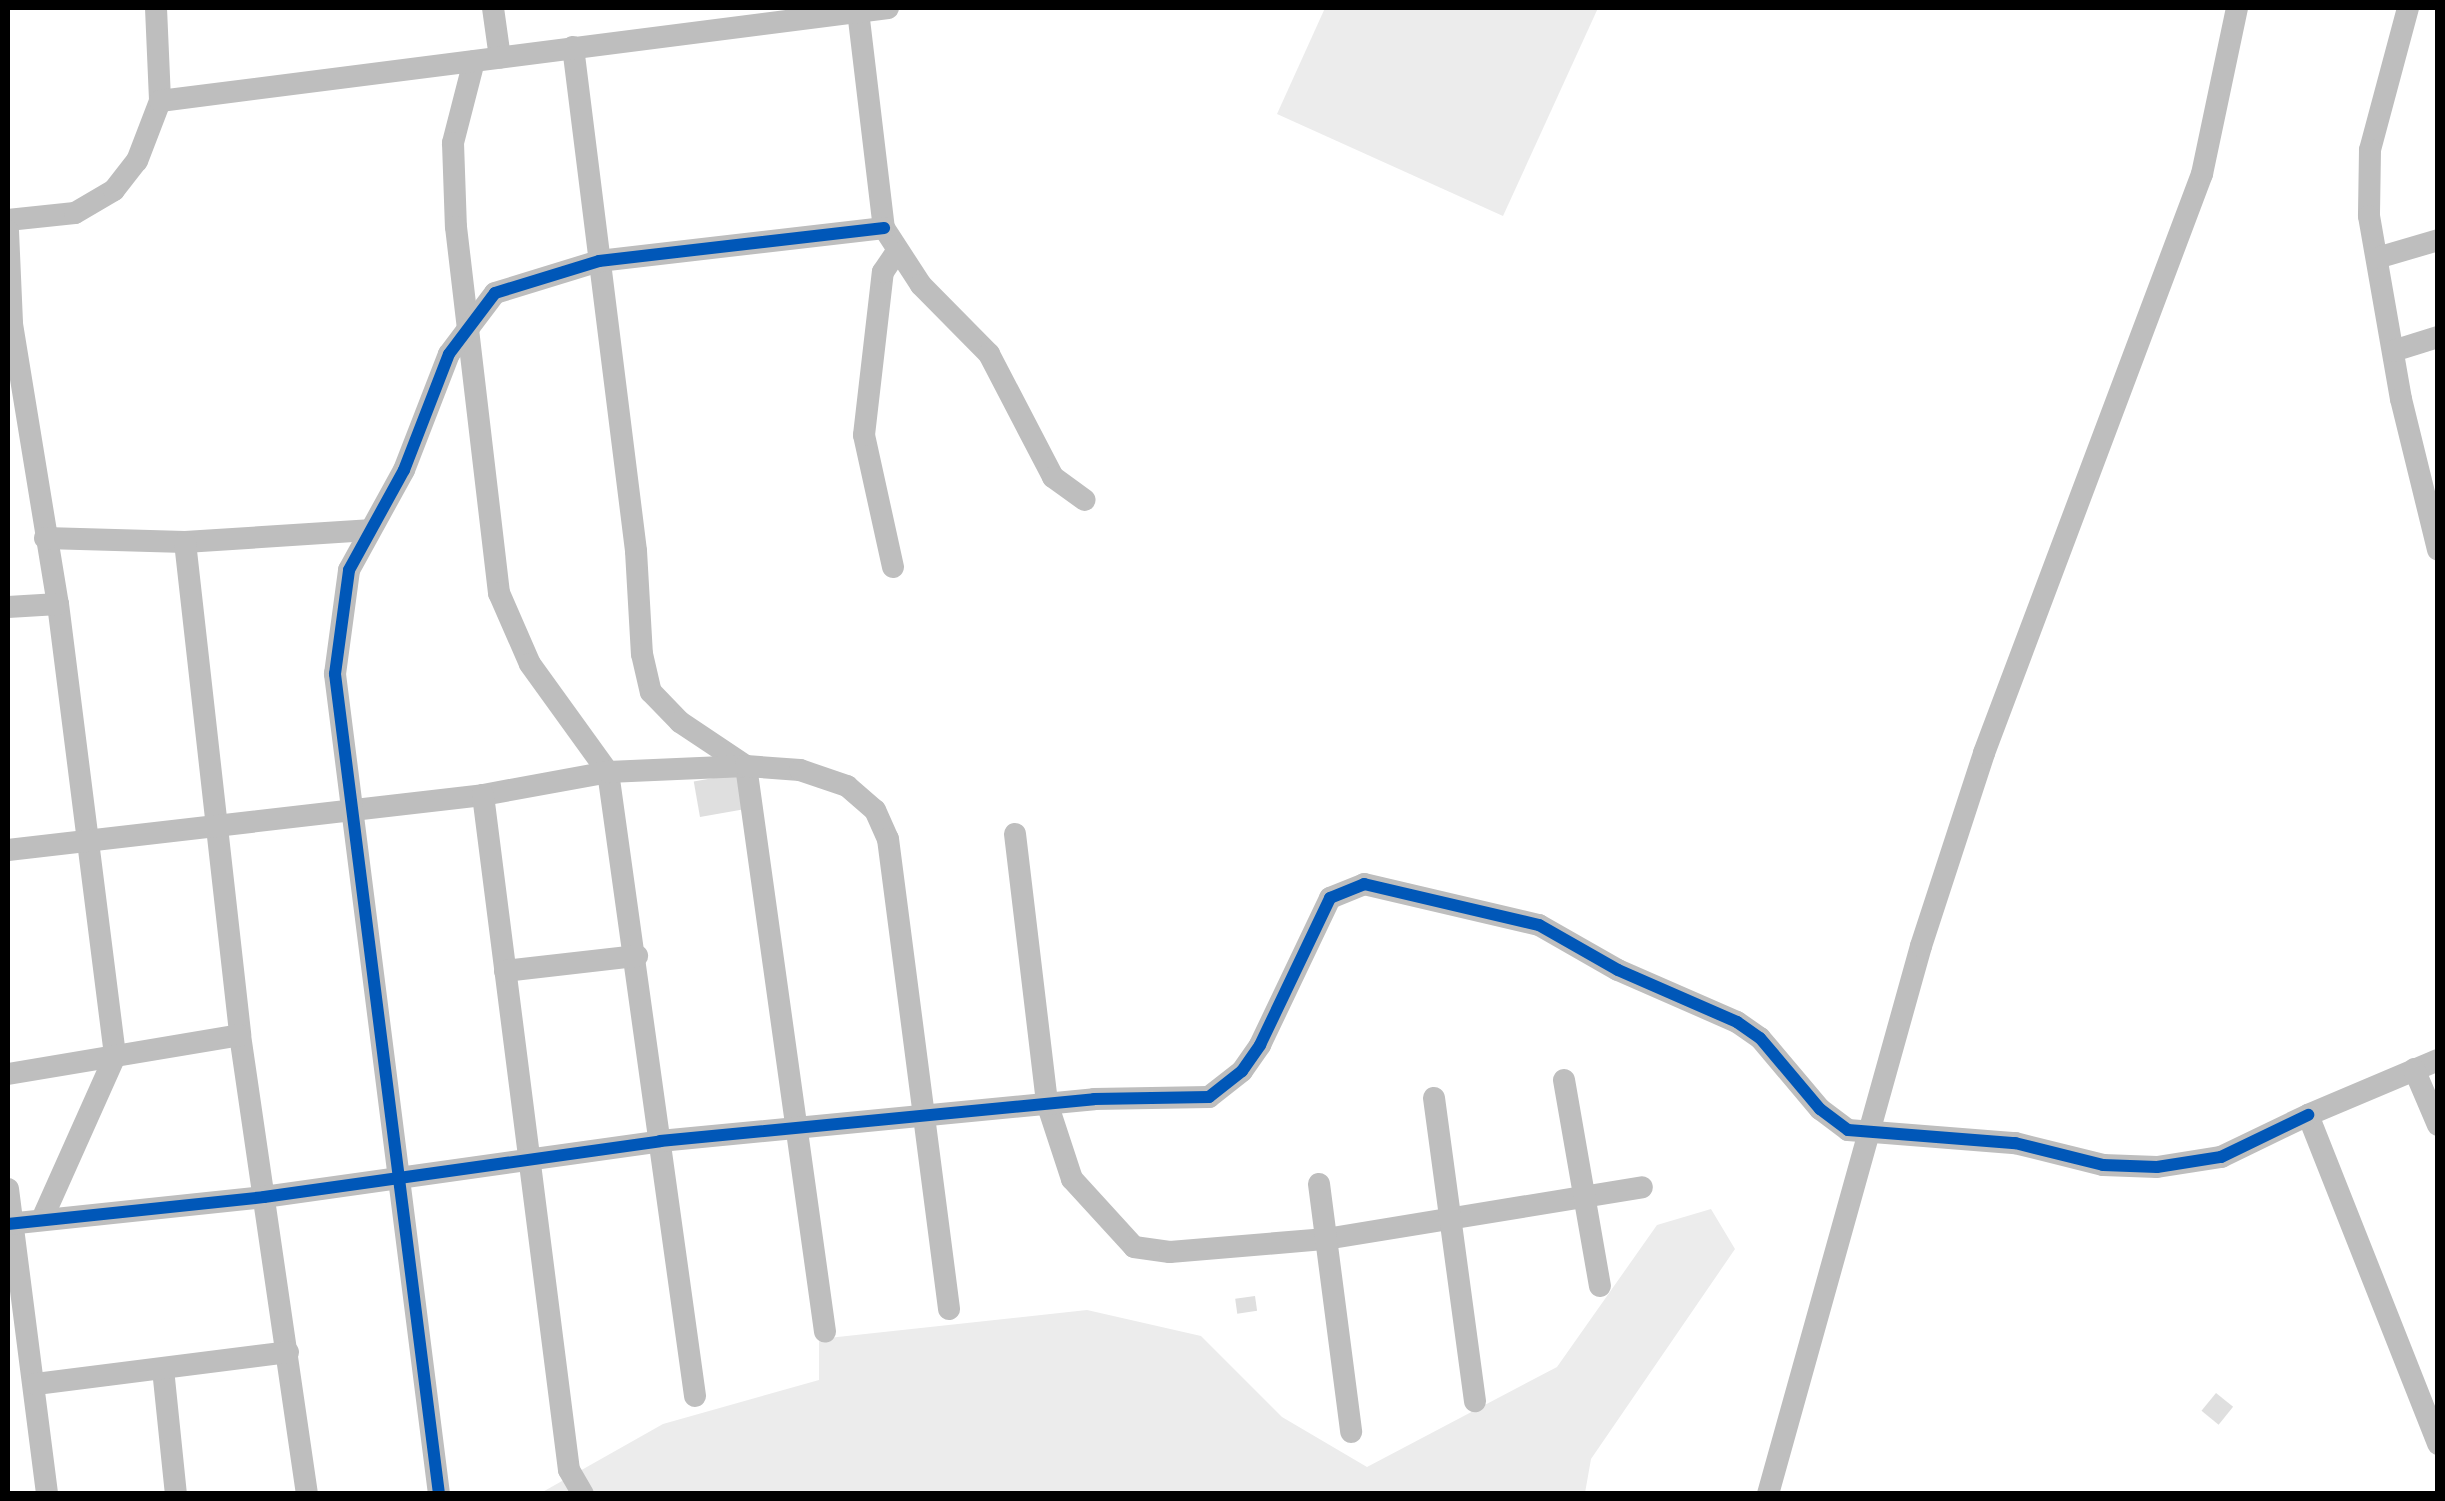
<!DOCTYPE html>
<html>
<head>
<meta charset="utf-8">
<style>
  body { margin:0 }
  #map { position:relative; width:2445px; height:1501px; overflow:hidden; background:#fff; font-family:Raleway,sans-serif }
  div>[style] { position:absolute }
  .green>* { inset:0; background:#ececec }
  .building>* { inset:0; background:#dfdfdf; transform-origin:0 0 }
  .minor>* { height:22px; margin:-11px; padding:0 11px; transform-origin:11px; border-radius:11px; background:#bebebe }
  .cycleway>* { height:12px; margin:-6px; padding:0 6px; transform-origin:6px; border-radius:6px; background:#0057b8 }
  span { translate:-50% -50%; white-space:nowrap; text-align:center; line-height:1.15; -webkit-text-stroke:8px #fff; paint-order:stroke }
  .frame { position:absolute; inset:0; border:10px solid #000; pointer-events:none }
</style>
</head>
<body>
<div id="map">
  <div class="green">
    <div style="clip-path:polygon(1325px 8px,1598px 8px,1503px 216px,1277px 114px)"></div>
    <div style="clip-path:polygon(1711px 1209px,1735px 1249px,1591px 1459px,1585px 1493px,539px 1494px,663px 1424px,819px 1380px,819px 1339px,1087px 1310px,1201px 1336px,1282px 1417px,1367px 1467px,1557px 1367px,1657px 1225px)"></div>
  </div>
  <div class="building">
    <div style="left:742px;top:773px;width:36px;height:49px;rotate:80deg"></div>
    <div style="left:1255px;top:1296px;width:15px;height:20px;rotate:82deg"></div>
    <div style="left:2216px;top:1393px;width:22px;height:23px;rotate:39deg"></div>
  </div>
  <div class="minor">
    <div style="left:156px;top:8px;width:93px;rotate:87.5deg"></div>
    <div style="left:493px;top:8px;width:50px;rotate:82deg"></div>
    <div style="left:2408px;top:8px;width:147px;rotate:105deg"></div>
    <div style="left:2370px;top:150px;width:66px;rotate:90.9deg"></div>
    <div style="left:2369px;top:216px;width:186px;rotate:80.1deg"></div>
    <div style="left:2401px;top:399px;width:155px;rotate:76.2deg"></div>
    <div style="left:858px;top:11px;width:219px;rotate:83.2deg"></div>
    <div style="left:884px;top:228px;width:68px;rotate:57deg"></div>
    <div style="left:921px;top:285px;width:97px;rotate:45.4deg"></div>
    <div style="left:989px;top:354px;width:139px;rotate:62.5deg"></div>
    <div style="left:1053px;top:477px;width:39px;rotate:36deg"></div>
    <div style="left:573px;top:47px;width:508px;rotate:82.87deg"></div>
    <div style="left:636px;top:551px;width:103px;rotate:86.7deg"></div>
    <div style="left:642px;top:654px;width:39px;rotate:77deg"></div>
    <div style="left:651px;top:692px;width:42px;rotate:46deg"></div>
    <div style="left:680px;top:722px;width:79px;rotate:33.7deg"></div>
    <div style="left:746px;top:766px;width:571px;rotate:82.05deg"></div>
    <div style="left:474px;top:61px;width:85px;rotate:104.4deg"></div>
    <div style="left:453px;top:143px;width:84px;rotate:88deg"></div>
    <div style="left:456px;top:227px;width:369px;rotate:83.3deg"></div>
    <div style="left:499px;top:593px;width:77px;rotate:66.4deg"></div>
    <div style="left:530px;top:664px;width:133px;rotate:54.2deg"></div>
    <div style="left:608px;top:772px;width:630px;rotate:82.06deg"></div>
    <div style="left:8px;top:220px;width:67px;rotate:-6deg"></div>
    <div style="left:75px;top:213px;width:45px;rotate:-30.5deg"></div>
    <div style="left:114px;top:190px;width:37px;rotate:-52deg"></div>
    <div style="left:137px;top:161px;width:64px;rotate:-69deg"></div>
    <div style="left:160px;top:101px;width:734px;rotate:-7.28deg"></div>
    <div style="left:8px;top:231px;width:93px;rotate:87.5deg"></div>
    <div style="left:12px;top:324px;width:284px;rotate:80.7deg"></div>
    <div style="left:58px;top:604px;width:456px;rotate:82.8deg"></div>
    <div style="left:115px;top:1056px;width:176px;rotate:114.1deg"></div>
    <div style="left:2377px;top:258px;width:64px;rotate:-16.4deg"></div>
    <div style="left:2393px;top:351px;width:47px;rotate:-17.3deg"></div>
    <div style="left:45px;top:538px;width:140px;rotate:1.6deg"></div>
    <div style="left:185px;top:542px;width:184px;rotate:-3.7deg"></div>
    <div style="left:185px;top:542px;width:496px;rotate:83.6deg"></div>
    <div style="left:240px;top:1035px;width:464px;rotate:81.7deg"></div>
    <div style="left:893px;top:567px;width:135px;rotate:-102.4deg"></div>
    <div style="left:864px;top:435px;width:164px;rotate:-83.4deg"></div>
    <div style="left:883px;top:272px;width:23px;rotate:-56deg"></div>
    <div style="left:8px;top:607px;width:50px;rotate:-3.4deg"></div>
    <div style="left:483px;top:795px;width:127px;rotate:-10.4deg"></div>
    <div style="left:608px;top:772px;width:138px;rotate:-2.5deg"></div>
    <div style="left:746px;top:766px;width:54px;rotate:4.2deg"></div>
    <div style="left:800px;top:770px;width:50px;rotate:18.8deg"></div>
    <div style="left:847px;top:786px;width:37px;rotate:41deg"></div>
    <div style="left:875px;top:810px;width:32px;rotate:66deg"></div>
    <div style="left:888px;top:839px;width:474px;rotate:82.6deg"></div>
    <div style="left:1015px;top:834px;width:271px;rotate:83.2deg"></div>
    <div style="left:1047px;top:1103px;width:80px;rotate:71.8deg"></div>
    <div style="left:1072px;top:1179px;width:92px;rotate:47.6deg"></div>
    <div style="left:1134px;top:1247px;width:36px;rotate:8deg"></div>
    <div style="left:1170px;top:1252px;width:157px;rotate:-4.8deg"></div>
    <div style="left:1326px;top:1239px;width:320px;rotate:-9.3deg"></div>
    <div style="left:8px;top:850px;width:478px;rotate:-6.6deg"></div>
    <div style="left:483px;top:795px;width:680px;rotate:82.74deg"></div>
    <div style="left:569px;top:1470px;width:28px;rotate:60deg"></div>
    <div style="left:505px;top:971px;width:133px;rotate:-6.5deg"></div>
    <div style="left:2438px;top:1060px;width:141px;rotate:157.1deg"></div>
    <div style="left:2308px;top:1115px;width:354px;rotate:68.4deg"></div>
    <div style="left:2414px;top:1069px;width:61px;rotate:66.8deg"></div>
    <div style="left:8px;top:1074px;width:235px;rotate:-9.5deg"></div>
    <div style="left:1564px;top:1080px;width:209px;rotate:80.1deg"></div>
    <div style="left:1434px;top:1098px;width:306px;rotate:82.3deg"></div>
    <div style="left:1319px;top:1184px;width:250px;rotate:82.6deg"></div>
    <div style="left:8px;top:1189px;width:307px;rotate:82.7deg"></div>
    <div style="left:8px;top:1224px;width:257px;rotate:-6deg"></div>
    <div style="left:264px;top:1197px;width:400px;rotate:-8deg"></div>
    <div style="left:660px;top:1141px;width:436px;rotate:-5.5deg"></div>
    <div style="left:1094px;top:1099px;width:115px;rotate:-1deg"></div>
    <div style="left:1209px;top:1097px;width:42px;rotate:-38.2deg"></div>
    <div style="left:1242px;top:1071px;width:32px;rotate:-55deg"></div>
    <div style="left:1260px;top:1045px;width:163px;rotate:-64.5deg"></div>
    <div style="left:1330px;top:898px;width:37px;rotate:-22deg"></div>
    <div style="left:1364px;top:884px;width:180px;rotate:13.2deg"></div>
    <div style="left:1539px;top:925px;width:91px;rotate:29.7deg"></div>
    <div style="left:1618px;top:970px;width:130px;rotate:23.6deg"></div>
    <div style="left:1737px;top:1022px;width:28px;rotate:35deg"></div>
    <div style="left:1760px;top:1038px;width:93px;rotate:49.8deg"></div>
    <div style="left:1820px;top:1109px;width:35px;rotate:37deg"></div>
    <div style="left:1848px;top:1130px;width:168px;rotate:4.5deg"></div>
    <div style="left:2015px;top:1143px;width:91px;rotate:14deg"></div>
    <div style="left:2103px;top:1165px;width:54px;rotate:2.1deg"></div>
    <div style="left:2157px;top:1167px;width:65px;rotate:-8.9deg"></div>
    <div style="left:2221px;top:1157px;width:97px;rotate:-25.8deg"></div>
    <div style="left:163px;top:1369px;width:126px;rotate:84.1deg"></div>
    <div style="left:36px;top:1384px;width:254px;rotate:-7.2deg"></div>
    <div style="left:439px;top:1494px;width:827px;rotate:-97.23deg"></div>
    <div style="left:335px;top:674px;width:105px;rotate:-82.3deg"></div>
    <div style="left:349px;top:570px;width:114px;rotate:-61.2deg"></div>
    <div style="left:404px;top:470px;width:124px;rotate:-68.8deg"></div>
    <div style="left:449px;top:354px;width:76px;rotate:-53deg"></div>
    <div style="left:495px;top:293px;width:109px;rotate:-17.1deg"></div>
    <div style="left:599px;top:261px;width:287px;rotate:-6.6deg"></div>
    <div style="left:1768px;top:1494px;width:569px;rotate:-74.4deg"></div>
    <div style="left:1921px;top:946px;width:203px;rotate:-71.9deg"></div>
    <div style="left:1984px;top:753px;width:619px;rotate:-69.37deg"></div>
    <div style="left:2202px;top:174px;width:170px;rotate:-78.1deg"></div>
  </div>
  <div class="cycleway">
    <div style="left:8px;top:1224px;width:257px;rotate:-6deg"></div>
    <div style="left:264px;top:1197px;width:400px;rotate:-8deg"></div>
    <div style="left:660px;top:1141px;width:436px;rotate:-5.5deg"></div>
    <div style="left:1094px;top:1099px;width:115px;rotate:-1deg"></div>
    <div style="left:1209px;top:1097px;width:42px;rotate:-38.2deg"></div>
    <div style="left:1242px;top:1071px;width:32px;rotate:-55deg"></div>
    <div style="left:1260px;top:1045px;width:163px;rotate:-64.5deg"></div>
    <div style="left:1330px;top:898px;width:37px;rotate:-22deg"></div>
    <div style="left:1364px;top:884px;width:180px;rotate:13.2deg"></div>
    <div style="left:1539px;top:925px;width:91px;rotate:29.7deg"></div>
    <div style="left:1618px;top:970px;width:130px;rotate:23.6deg"></div>
    <div style="left:1737px;top:1022px;width:28px;rotate:35deg"></div>
    <div style="left:1760px;top:1038px;width:93px;rotate:49.8deg"></div>
    <div style="left:1820px;top:1109px;width:35px;rotate:37deg"></div>
    <div style="left:1848px;top:1130px;width:168px;rotate:4.5deg"></div>
    <div style="left:2015px;top:1143px;width:91px;rotate:14deg"></div>
    <div style="left:2103px;top:1165px;width:54px;rotate:2.1deg"></div>
    <div style="left:2157px;top:1167px;width:65px;rotate:-8.9deg"></div>
    <div style="left:2221px;top:1157px;width:97px;rotate:-25.8deg"></div>
    <div style="left:439px;top:1494px;width:827px;rotate:-97.23deg"></div>
    <div style="left:335px;top:674px;width:105px;rotate:-82.3deg"></div>
    <div style="left:349px;top:570px;width:114px;rotate:-61.2deg"></div>
    <div style="left:404px;top:470px;width:124px;rotate:-68.8deg"></div>
    <div style="left:449px;top:354px;width:76px;rotate:-53deg"></div>
    <div style="left:495px;top:293px;width:109px;rotate:-17.1deg"></div>
    <div style="left:599px;top:261px;width:287px;rotate:-6.6deg"></div>
  </div>
  <div class="frame"></div>
</div>
</body>
</html>
